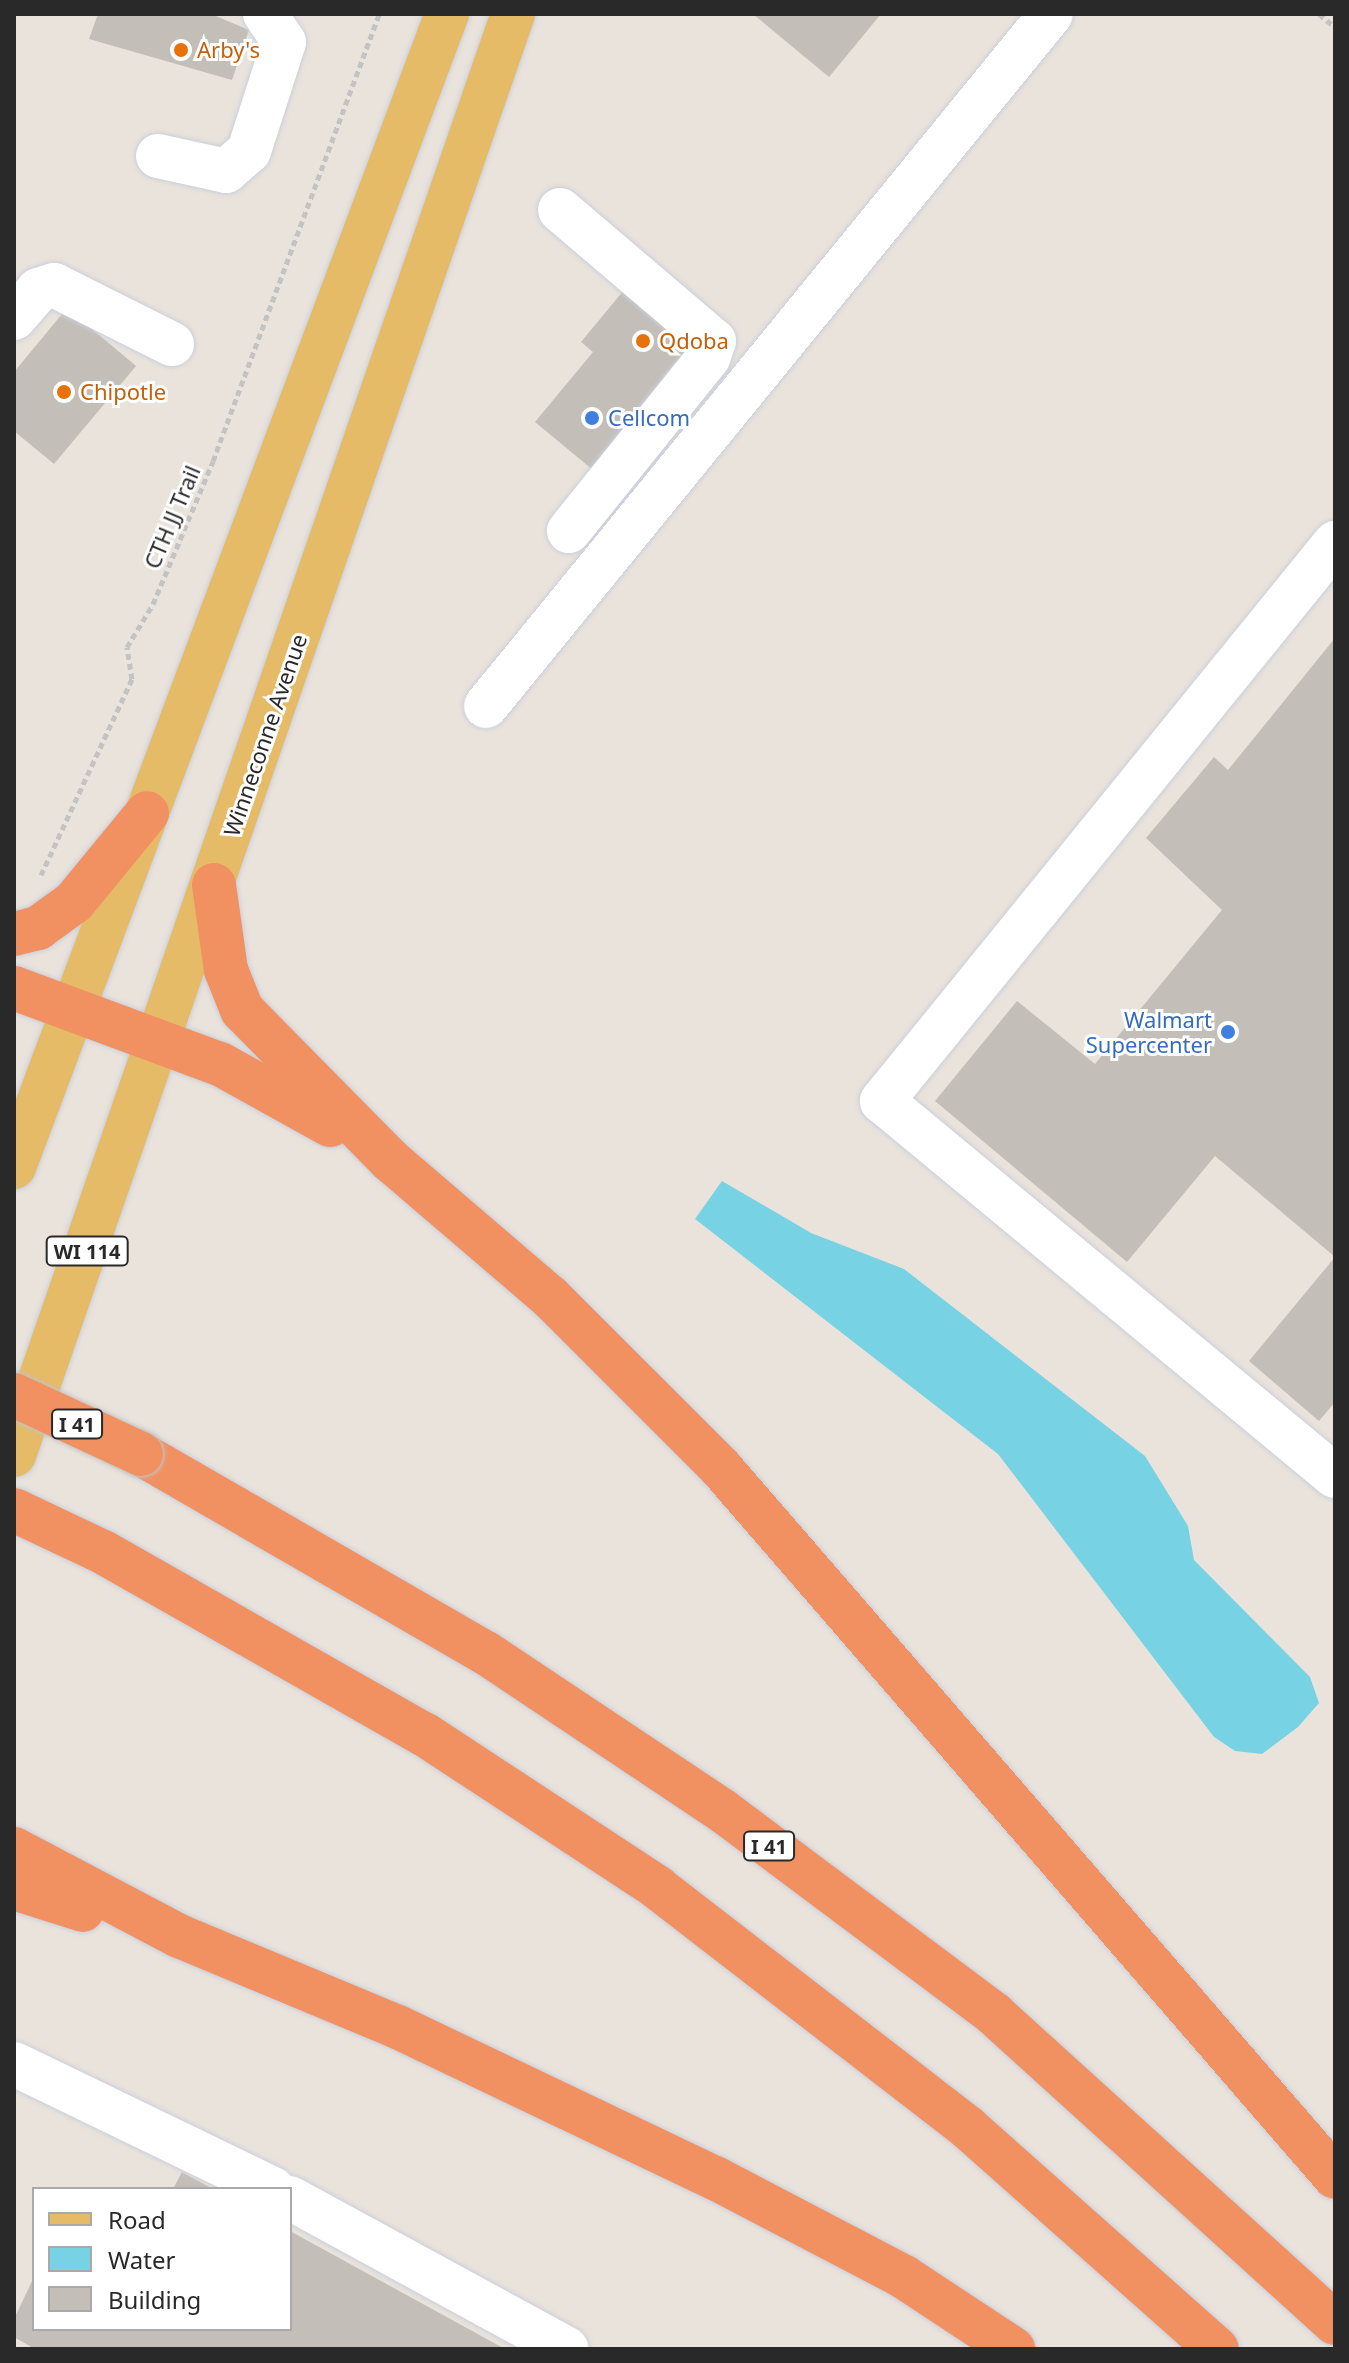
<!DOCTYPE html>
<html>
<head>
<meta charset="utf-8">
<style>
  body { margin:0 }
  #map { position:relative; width:1349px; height:2363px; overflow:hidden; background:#eae3dc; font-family:"Noto Sans",sans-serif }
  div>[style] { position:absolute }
  .water>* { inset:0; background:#77d2e4 }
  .building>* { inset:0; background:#c3beb8 }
  .path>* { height:5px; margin-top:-2.5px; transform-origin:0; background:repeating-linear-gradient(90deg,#c3c3c3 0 6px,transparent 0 10px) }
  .roads { filter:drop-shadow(0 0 2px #cbcfda) drop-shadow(0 0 2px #cbcfda) }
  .minor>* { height:44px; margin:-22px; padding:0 22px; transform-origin:22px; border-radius:22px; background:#fff }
  .major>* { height:44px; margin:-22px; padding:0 22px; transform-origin:22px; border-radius:22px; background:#e5bb67 }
  .highway>* { height:44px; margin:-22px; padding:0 22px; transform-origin:22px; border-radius:22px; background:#f19161 }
  .bridges { filter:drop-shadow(0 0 2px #c3c3c3) drop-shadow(0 0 2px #c3c3c3) }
  .highway-bridge>* { height:44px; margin:-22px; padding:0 22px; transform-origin:22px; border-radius:22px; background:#f19161 }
  .dots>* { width:22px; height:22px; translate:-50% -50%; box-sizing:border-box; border:4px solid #fff; border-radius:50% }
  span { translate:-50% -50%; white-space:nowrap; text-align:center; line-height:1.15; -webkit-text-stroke:6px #fff; paint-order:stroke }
  .shield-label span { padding:2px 6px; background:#fff; border:2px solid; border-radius:6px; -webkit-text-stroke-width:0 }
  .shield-label { font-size:20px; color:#292929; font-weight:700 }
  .food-label { font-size:22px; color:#c56008 }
  .left { translate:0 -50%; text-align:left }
  .shop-label { font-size:22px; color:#366cbe }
  .right { translate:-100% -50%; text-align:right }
  .street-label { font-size:22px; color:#292929 }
  .frame { position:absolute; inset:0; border:16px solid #292929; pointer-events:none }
  .legend { position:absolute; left:32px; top:2187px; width:260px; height:144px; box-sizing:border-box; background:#fff; border:2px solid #a9a9a9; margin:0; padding:10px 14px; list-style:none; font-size:24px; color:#292929 }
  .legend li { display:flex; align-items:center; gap:16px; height:40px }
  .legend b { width:40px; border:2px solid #a9a9a9 }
</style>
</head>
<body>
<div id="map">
  <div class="water">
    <div style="clip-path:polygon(722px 1181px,811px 1233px,904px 1269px,1145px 1456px,1188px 1526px,1194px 1560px,1310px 1677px,1319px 1703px,1298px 1727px,1262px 1754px,1235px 1751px,1214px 1737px,998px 1454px,695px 1219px)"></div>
  </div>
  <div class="building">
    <div style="clip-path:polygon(98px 14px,211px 14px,249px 30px,232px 80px,89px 39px)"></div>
    <div style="clip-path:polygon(753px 14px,881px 14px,829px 77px)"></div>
    <div style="clip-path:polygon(629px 284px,699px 342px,593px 470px,535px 422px,593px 352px,581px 342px)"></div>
    <div style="clip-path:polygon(67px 308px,136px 366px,54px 464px,14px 431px,14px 372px)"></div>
    <div style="clip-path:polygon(1335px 638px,1335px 1402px,1319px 1421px,1249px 1361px,1335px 1257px,1215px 1156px,1127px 1262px,935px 1101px,1017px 1001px,1095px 1064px,1222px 910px,1146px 838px,1214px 757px,1228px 770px)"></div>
    <div style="clip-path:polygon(182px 2172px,213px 2189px,173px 2189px)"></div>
    <div style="clip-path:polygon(290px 2231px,505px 2349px,35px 2349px,14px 2337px,14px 2319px,34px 2277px,34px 2329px,290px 2329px)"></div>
  </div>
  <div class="path">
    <div style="left:1319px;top:14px;width:21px;rotate:39deg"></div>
    <div style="left:41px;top:875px;width:216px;rotate:-65.1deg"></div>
    <div style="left:132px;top:679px;width:32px;rotate:-99deg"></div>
    <div style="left:127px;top:647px;width:50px;rotate:-58.8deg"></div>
    <div style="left:153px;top:604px;width:155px;rotate:-67.2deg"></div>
    <div style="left:213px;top:461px;width:477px;rotate:-69.6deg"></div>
  </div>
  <div class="roads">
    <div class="minor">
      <div style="left:158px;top:156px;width:70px;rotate:12.4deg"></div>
      <div style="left:226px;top:171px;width:30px;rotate:-41deg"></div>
      <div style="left:249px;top:151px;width:114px;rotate:-72.2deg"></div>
      <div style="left:284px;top:42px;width:34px;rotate:-124deg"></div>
      <div style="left:560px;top:210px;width:202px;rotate:40.4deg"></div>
      <div style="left:714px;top:341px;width:18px;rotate:109deg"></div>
      <div style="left:708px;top:358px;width:222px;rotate:128.8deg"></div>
      <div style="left:14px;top:318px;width:37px;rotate:-49deg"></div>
      <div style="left:38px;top:290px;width:17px;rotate:-17deg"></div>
      <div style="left:54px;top:285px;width:132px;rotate:26.6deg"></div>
      <div style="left:1335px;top:543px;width:719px;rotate:129.07deg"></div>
      <div style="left:882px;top:1101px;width:588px;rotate:39.62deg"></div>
      <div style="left:486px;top:706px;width:893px;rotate:-50.77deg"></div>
      <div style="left:14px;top:2064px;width:288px;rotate:25.8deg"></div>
      <div style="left:290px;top:2198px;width:315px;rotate:28.6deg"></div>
    </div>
    <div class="major">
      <div style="left:14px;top:1167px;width:1232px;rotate:-69.42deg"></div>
      <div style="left:14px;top:1455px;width:1525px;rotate:-70.9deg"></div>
    </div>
    <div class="highway">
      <div style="left:214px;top:885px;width:86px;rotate:82deg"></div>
      <div style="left:226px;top:970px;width:43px;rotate:68.2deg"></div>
      <div style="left:242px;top:1010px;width:211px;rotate:45.4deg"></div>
      <div style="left:390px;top:1160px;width:211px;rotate:40.6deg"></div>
      <div style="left:550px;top:1297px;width:240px;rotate:45deg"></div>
      <div style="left:720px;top:1467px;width:939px;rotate:49.1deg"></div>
      <div style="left:14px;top:934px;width:25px;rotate:-14deg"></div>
      <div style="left:38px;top:928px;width:44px;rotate:-35.8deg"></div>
      <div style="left:74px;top:902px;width:115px;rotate:-50.6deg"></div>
      <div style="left:14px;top:988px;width:220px;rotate:20.3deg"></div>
      <div style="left:220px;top:1064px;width:126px;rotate:29deg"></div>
      <div style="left:141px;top:1454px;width:398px;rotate:30deg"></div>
      <div style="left:486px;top:1653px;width:285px;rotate:33.7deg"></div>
      <div style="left:723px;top:1811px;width:339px;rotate:36.8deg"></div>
      <div style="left:994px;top:2014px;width:460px;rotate:42.2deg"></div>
      <div style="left:14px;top:1510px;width:98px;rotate:25.3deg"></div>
      <div style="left:103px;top:1552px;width:369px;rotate:29.6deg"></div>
      <div style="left:424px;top:1734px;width:280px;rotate:33.3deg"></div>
      <div style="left:658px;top:1888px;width:391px;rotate:37.7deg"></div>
      <div style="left:967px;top:2127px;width:334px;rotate:41.6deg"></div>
      <div style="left:14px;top:1849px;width:187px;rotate:27.8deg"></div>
      <div style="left:179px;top:1936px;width:237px;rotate:22.6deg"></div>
      <div style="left:398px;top:2027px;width:351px;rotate:25.5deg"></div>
      <div style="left:715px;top:2178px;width:213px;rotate:27.6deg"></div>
      <div style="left:904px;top:2277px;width:131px;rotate:33.4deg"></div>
      <div style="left:14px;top:1888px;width:72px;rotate:17.7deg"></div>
    </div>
  </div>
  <div class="bridges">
    <div class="highway-bridge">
      <div style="left:14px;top:1395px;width:140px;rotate:24.9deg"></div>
    </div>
  </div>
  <div class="dots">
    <div style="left:181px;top:50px;background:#e8710a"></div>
    <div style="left:643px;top:341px;background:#e8710a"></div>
    <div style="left:64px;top:392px;background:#e8710a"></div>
    <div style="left:592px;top:418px;background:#3f7fe0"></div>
    <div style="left:1228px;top:1032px;background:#3f7fe0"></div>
  </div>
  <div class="shield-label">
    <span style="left:87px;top:1251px">WI 114</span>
    <span style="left:77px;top:1424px">I 41</span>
    <span style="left:769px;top:1846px">I 41</span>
  </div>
  <div class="food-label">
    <span class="left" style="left:197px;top:50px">Arby's</span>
    <span class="left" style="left:659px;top:341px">Qdoba</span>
    <span class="left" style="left:80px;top:392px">Chipotle</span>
  </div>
  <div class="shop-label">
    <span class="left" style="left:608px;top:418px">Cellcom</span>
    <span class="right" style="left:1212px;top:1032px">Walmart<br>Supercenter</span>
  </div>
  <div class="street-label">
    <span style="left:172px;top:517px;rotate:-67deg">CTH JJ Trail</span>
    <span style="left:265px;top:735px;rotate:-71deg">Winneconne Avenue</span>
  </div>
  <div class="frame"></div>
  <ul class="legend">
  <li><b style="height:10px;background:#e5bb67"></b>Road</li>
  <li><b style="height:22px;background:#77d2e4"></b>Water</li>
  <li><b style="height:22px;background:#c3beb8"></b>Building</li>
  </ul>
</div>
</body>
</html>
